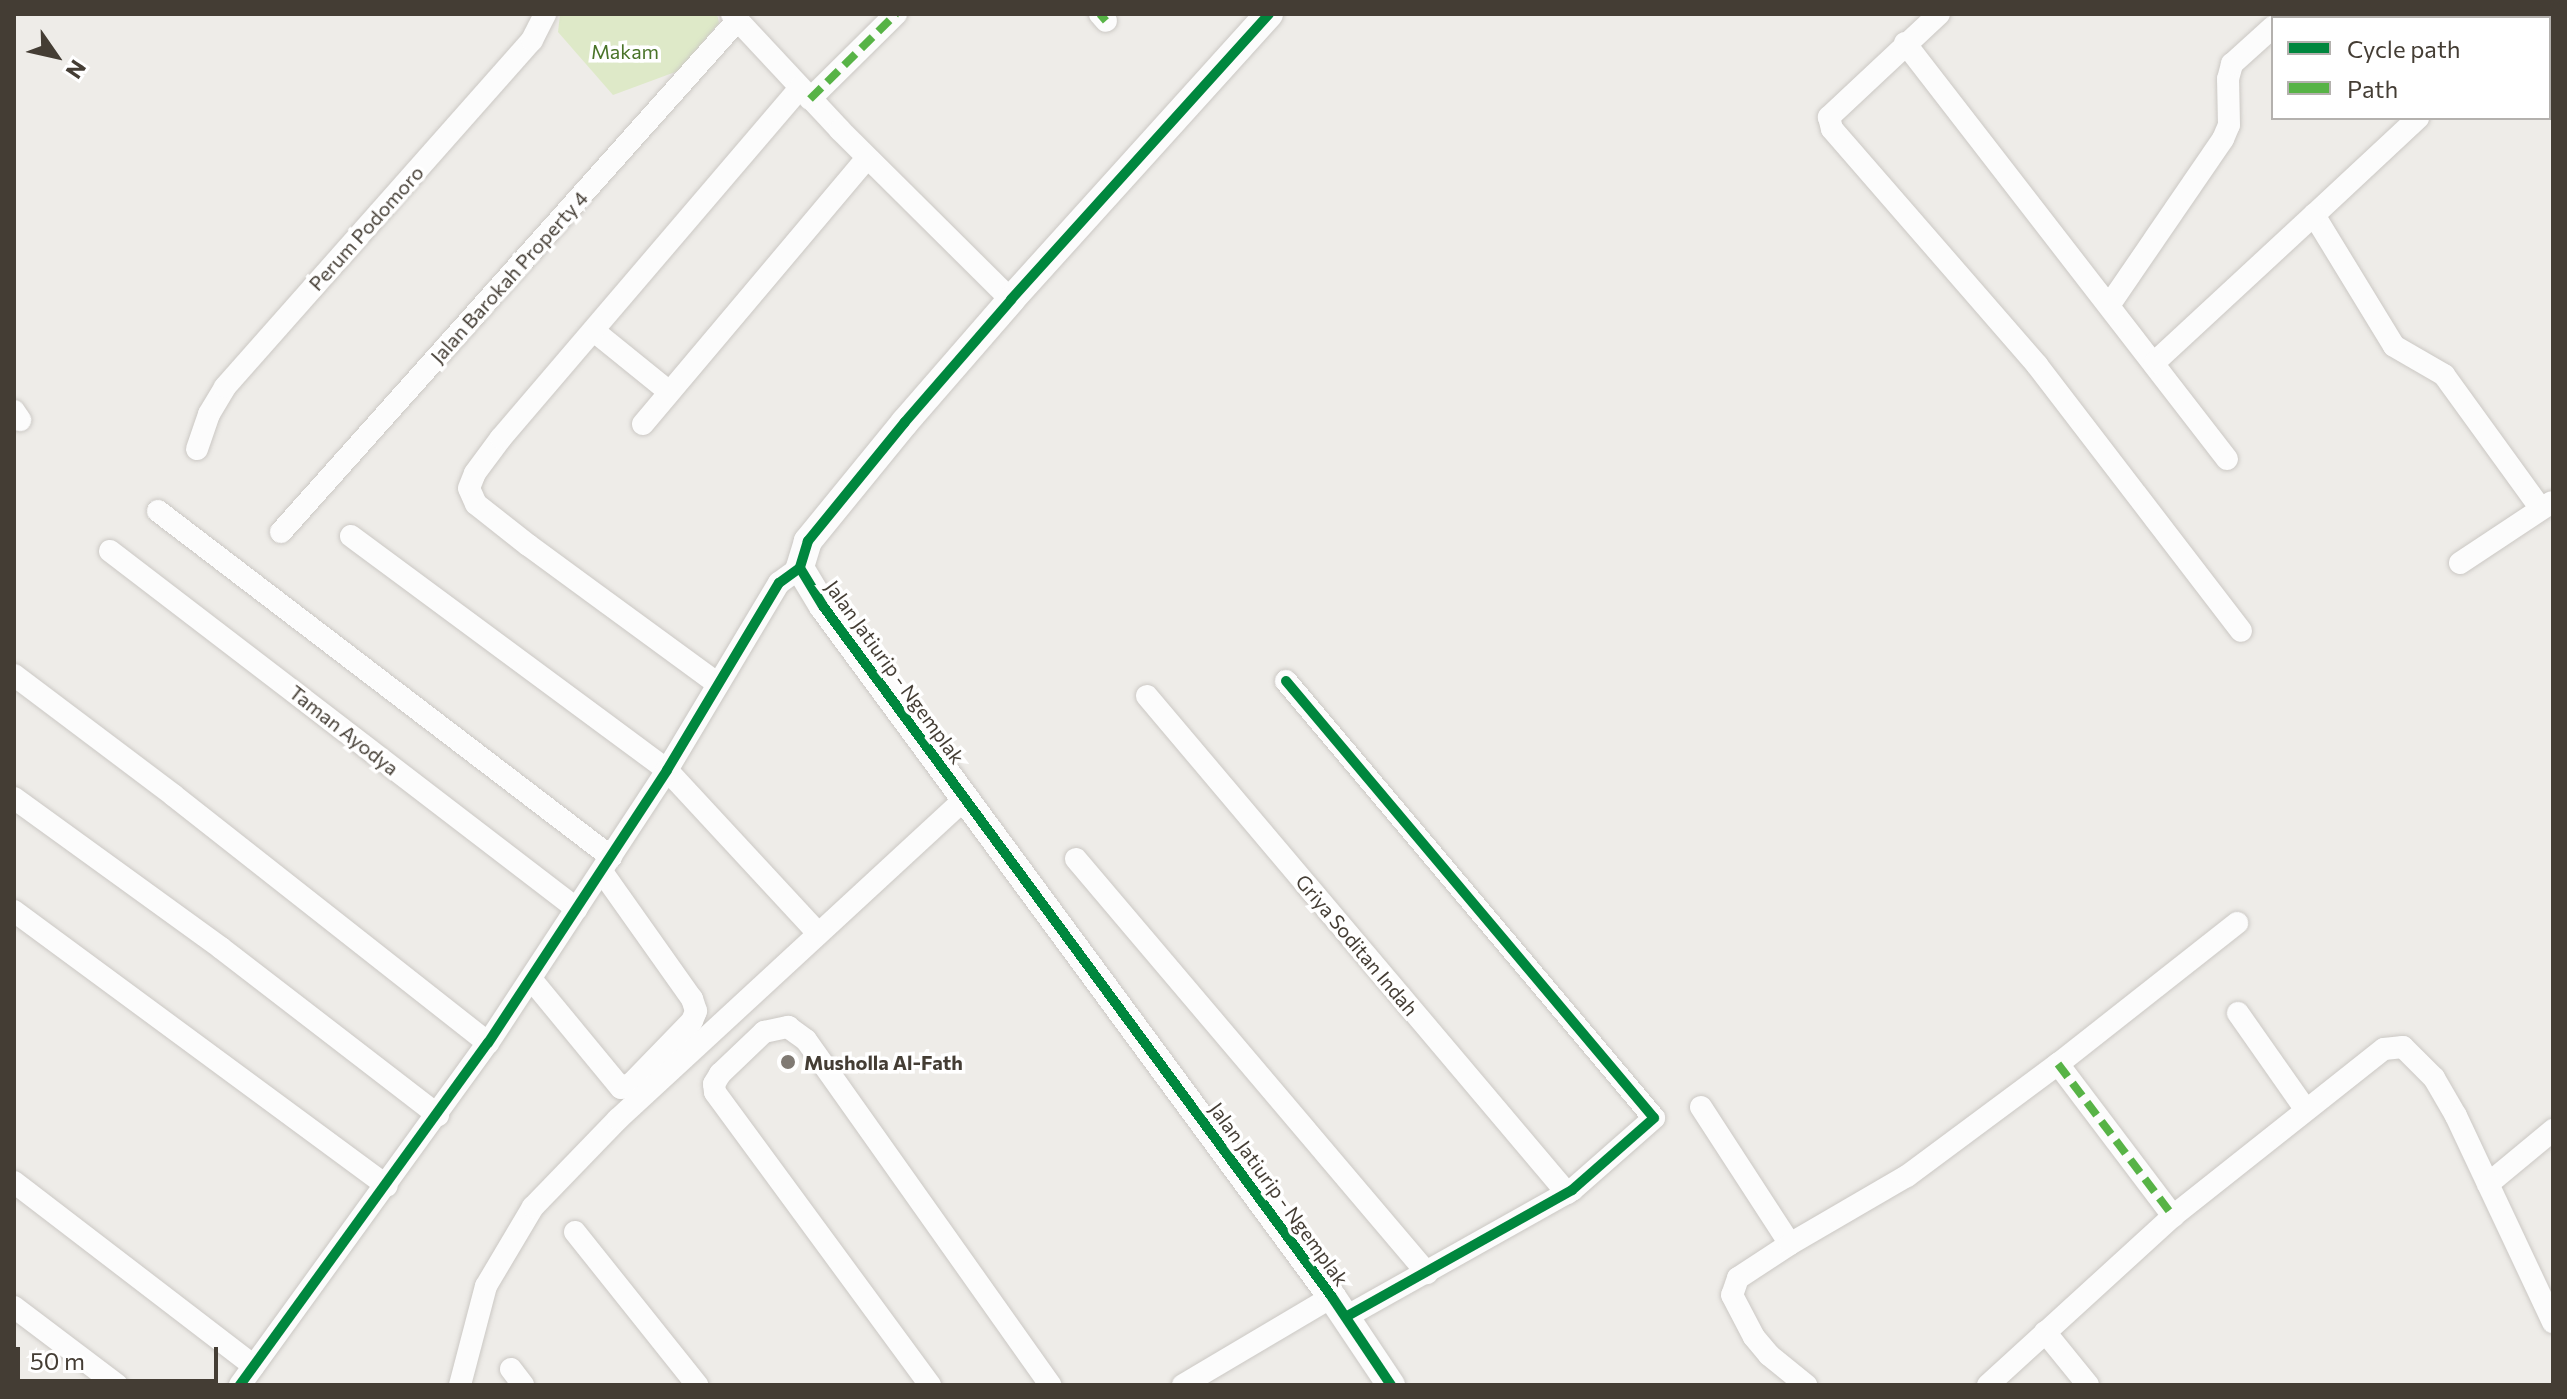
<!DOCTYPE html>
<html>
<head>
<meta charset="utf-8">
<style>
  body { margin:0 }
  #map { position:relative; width:2567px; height:1399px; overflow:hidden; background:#eeece8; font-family:Commissioner,sans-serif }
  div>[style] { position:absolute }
  .green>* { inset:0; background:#dee9c8 }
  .roads { filter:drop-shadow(0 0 2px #cbc8c4) drop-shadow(0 0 2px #cbc8c4) }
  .minor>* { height:22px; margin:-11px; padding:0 11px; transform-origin:11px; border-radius:11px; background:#fcfcfc }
  .tertiary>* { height:28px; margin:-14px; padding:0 14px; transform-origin:14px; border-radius:14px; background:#fcfcfc }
  .quiet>* { height:8px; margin-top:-4px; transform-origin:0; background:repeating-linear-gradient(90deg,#57b346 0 16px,transparent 0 24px) }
  .cycleway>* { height:10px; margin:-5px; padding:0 5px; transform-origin:5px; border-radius:5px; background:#00873e }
  .dots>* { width:22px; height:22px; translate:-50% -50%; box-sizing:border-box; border:4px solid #fff; border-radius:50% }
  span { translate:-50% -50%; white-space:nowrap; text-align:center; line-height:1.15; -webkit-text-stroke:7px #fff; paint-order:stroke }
  .park-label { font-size:20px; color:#4a7429 }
  .street-label { font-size:20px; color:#443d34 }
  .poi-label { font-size:20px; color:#443d34; font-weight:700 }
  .left { translate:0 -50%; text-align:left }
  .frame { position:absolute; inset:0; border:16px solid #443d34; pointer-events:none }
  .legend { position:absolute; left:2271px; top:16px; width:280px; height:104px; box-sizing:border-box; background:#fff; border:2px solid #b4b1ae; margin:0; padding:10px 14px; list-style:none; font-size:24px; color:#443d34 }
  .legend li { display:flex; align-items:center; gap:16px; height:40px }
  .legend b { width:40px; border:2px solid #b4b1ae }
  .north { position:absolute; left:16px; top:16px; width:80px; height:80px; -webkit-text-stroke:6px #fff; paint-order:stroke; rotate:124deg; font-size:22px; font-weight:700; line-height:32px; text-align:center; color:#443d34 }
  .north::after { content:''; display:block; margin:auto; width:28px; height:36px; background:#443d34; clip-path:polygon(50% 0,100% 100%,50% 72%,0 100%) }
  .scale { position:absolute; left:16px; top:1347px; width:202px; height:36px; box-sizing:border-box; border:4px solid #443d34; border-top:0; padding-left:10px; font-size:24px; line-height:28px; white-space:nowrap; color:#443d34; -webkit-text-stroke:6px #fff; paint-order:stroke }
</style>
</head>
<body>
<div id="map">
  <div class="green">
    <div style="clip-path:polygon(560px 14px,717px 14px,719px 23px,678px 71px,613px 95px,558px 32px)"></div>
  </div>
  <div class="roads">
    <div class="minor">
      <div style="left:732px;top:14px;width:158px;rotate:47deg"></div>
      <div style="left:840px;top:130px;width:241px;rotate:44.8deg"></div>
      <div style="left:1100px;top:14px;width:9px;rotate:49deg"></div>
      <div style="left:1939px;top:14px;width:151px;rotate:136.9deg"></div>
      <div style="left:1829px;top:117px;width:12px;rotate:76deg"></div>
      <div style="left:1832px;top:129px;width:313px;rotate:49deg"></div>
      <div style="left:2037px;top:365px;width:335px;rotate:52.5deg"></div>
      <div style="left:2324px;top:14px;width:6px;rotate:39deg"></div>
      <div style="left:2527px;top:18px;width:5px;rotate:-53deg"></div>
      <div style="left:1905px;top:43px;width:526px;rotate:52.26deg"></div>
      <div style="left:2549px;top:97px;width:6px;rotate:45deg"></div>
      <div style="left:810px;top:99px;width:121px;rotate:-44.7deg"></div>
      <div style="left:2418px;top:118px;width:142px;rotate:137deg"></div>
      <div style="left:2314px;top:215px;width:153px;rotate:58.6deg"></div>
      <div style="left:2394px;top:346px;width:58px;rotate:30.1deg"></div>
      <div style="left:2444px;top:375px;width:165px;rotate:54.1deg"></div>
      <div style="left:2110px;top:304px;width:200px;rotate:-55.6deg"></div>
      <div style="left:2223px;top:139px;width:15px;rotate:-67deg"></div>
      <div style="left:2229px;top:125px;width:46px;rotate:-91.2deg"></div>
      <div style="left:2228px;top:79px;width:16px;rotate:-75deg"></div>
      <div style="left:2232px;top:64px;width:55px;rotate:-42.1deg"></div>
      <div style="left:594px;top:331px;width:95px;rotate:39deg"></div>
      <div style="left:2155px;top:362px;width:217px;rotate:-42.8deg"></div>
      <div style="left:14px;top:411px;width:11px;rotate:56deg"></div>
      <div style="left:643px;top:424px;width:348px;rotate:-49.9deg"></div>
      <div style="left:197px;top:449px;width:37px;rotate:-71deg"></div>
      <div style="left:209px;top:414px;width:31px;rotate:-59deg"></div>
      <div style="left:225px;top:387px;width:463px;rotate:-48.5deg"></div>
      <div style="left:532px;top:40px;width:29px;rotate:-63deg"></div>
      <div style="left:158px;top:511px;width:570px;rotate:37.37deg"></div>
      <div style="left:281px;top:532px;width:685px;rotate:-48.26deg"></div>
      <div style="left:351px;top:536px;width:393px;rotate:36.5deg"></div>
      <div style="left:667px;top:770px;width:221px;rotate:47.2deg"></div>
      <div style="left:110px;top:551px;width:588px;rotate:37.47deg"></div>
      <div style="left:2460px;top:563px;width:110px;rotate:-33.5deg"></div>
      <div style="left:14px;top:675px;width:199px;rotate:37deg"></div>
      <div style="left:173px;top:795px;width:401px;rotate:38.2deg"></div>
      <div style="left:1286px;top:681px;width:571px;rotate:49.9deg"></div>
      <div style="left:1654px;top:1118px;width:109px;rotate:138.7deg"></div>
      <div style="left:1572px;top:1190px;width:259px;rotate:150.7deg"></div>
      <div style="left:718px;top:684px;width:235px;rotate:-143.8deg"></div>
      <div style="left:528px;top:545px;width:66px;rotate:-141.7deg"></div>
      <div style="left:476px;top:504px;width:17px;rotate:-114deg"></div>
      <div style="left:469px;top:488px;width:16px;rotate:-68deg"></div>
      <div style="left:475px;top:473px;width:44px;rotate:-53.4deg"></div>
      <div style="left:501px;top:438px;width:460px;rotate:-49.5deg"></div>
      <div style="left:1147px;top:696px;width:651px;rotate:49.8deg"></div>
      <div style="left:14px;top:798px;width:256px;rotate:35.9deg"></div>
      <div style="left:221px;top:948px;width:274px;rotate:37.6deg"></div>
      <div style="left:1076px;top:859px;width:543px;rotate:49.71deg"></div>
      <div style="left:14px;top:911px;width:463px;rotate:36.4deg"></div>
      <div style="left:531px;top:979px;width:141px;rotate:50.5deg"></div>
      <div style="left:621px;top:1088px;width:12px;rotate:-24deg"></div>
      <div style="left:632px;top:1083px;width:86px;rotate:-45.9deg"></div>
      <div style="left:692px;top:1021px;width:11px;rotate:-68deg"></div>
      <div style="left:696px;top:1011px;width:13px;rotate:-108deg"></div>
      <div style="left:692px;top:999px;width:156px;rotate:-125.3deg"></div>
      <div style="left:2238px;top:1013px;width:118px;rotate:55deg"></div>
      <div style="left:2058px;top:1064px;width:191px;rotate:52.9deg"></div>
      <div style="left:1701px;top:1107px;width:163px;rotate:57deg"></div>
      <div style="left:1790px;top:1244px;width:62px;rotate:146.8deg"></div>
      <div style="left:1738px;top:1278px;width:18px;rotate:109deg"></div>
      <div style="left:1732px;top:1295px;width:47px;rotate:62.4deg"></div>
      <div style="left:1754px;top:1337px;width:23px;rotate:50deg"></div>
      <div style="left:1769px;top:1355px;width:48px;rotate:39deg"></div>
      <div style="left:14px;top:1182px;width:302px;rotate:37.5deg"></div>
      <div style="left:2488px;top:1184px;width:85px;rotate:-39.7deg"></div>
      <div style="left:575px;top:1232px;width:196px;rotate:51.4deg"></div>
      <div style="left:1790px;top:1244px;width:135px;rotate:-30.2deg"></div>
      <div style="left:1907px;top:1176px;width:188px;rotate:-36.6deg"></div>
      <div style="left:2058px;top:1064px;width:228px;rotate:-38.2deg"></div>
      <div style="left:14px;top:1307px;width:129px;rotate:37.1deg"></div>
      <div style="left:2045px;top:1332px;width:68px;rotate:50.9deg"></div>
      <div style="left:511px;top:1369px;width:20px;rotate:53deg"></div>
      <div style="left:240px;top:1385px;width:422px;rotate:-54.1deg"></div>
      <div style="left:488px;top:1043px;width:326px;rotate:-56.7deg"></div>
      <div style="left:667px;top:770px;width:218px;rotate:-59.1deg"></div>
      <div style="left:779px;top:583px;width:26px;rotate:-36deg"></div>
      <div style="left:460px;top:1385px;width:102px;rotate:-75.3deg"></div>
      <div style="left:486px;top:1286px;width:92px;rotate:-59.3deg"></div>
      <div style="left:533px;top:1207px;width:122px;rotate:-46deg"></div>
      <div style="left:618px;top:1119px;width:472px;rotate:-42.7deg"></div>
      <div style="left:930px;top:1385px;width:363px;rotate:-126.3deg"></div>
      <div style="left:715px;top:1092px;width:8px;rotate:-97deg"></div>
      <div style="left:714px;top:1084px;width:12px;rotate:-59deg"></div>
      <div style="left:720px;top:1074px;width:61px;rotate:-43.7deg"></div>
      <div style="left:764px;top:1032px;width:25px;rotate:-12deg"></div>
      <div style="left:788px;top:1027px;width:22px;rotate:36deg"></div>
      <div style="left:806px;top:1040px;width:423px;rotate:54.7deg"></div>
      <div style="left:1183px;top:1385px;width:173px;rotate:-30.6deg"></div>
      <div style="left:1988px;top:1385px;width:251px;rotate:-42.4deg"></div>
      <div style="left:2173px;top:1216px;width:269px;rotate:-38.4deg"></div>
      <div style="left:2384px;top:1049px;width:19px;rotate:-6deg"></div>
      <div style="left:2403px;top:1047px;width:44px;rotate:45deg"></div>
      <div style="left:2434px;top:1078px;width:44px;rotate:59.9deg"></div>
      <div style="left:2456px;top:1116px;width:228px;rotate:64.8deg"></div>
    </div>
    <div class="tertiary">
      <div style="left:1269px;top:14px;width:385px;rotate:132.1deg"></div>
      <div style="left:1011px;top:300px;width:162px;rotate:131deg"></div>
      <div style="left:905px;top:422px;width:154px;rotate:129.2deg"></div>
      <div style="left:808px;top:541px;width:28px;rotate:107deg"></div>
      <div style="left:800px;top:568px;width:44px;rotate:58.8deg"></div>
      <div style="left:823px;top:606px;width:858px;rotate:53.62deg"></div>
      <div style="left:1332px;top:1297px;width:106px;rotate:56.2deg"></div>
    </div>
  </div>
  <div class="quiet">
    <div style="left:1100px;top:14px;width:9px;rotate:49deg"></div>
    <div style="left:810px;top:99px;width:121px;rotate:-44.7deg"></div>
    <div style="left:2058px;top:1064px;width:191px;rotate:52.9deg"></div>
  </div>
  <div class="cycleway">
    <div style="left:1269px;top:14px;width:385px;rotate:132.1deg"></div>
    <div style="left:1011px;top:300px;width:162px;rotate:131deg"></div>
    <div style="left:905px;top:422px;width:154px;rotate:129.2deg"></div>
    <div style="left:808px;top:541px;width:28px;rotate:107deg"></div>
    <div style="left:800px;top:568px;width:44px;rotate:58.8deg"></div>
    <div style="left:823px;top:606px;width:858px;rotate:53.62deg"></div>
    <div style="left:1332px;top:1297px;width:106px;rotate:56.2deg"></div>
    <div style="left:1286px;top:681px;width:571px;rotate:49.9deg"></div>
    <div style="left:1654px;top:1118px;width:109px;rotate:138.7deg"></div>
    <div style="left:1572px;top:1190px;width:259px;rotate:150.7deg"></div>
    <div style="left:240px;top:1385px;width:422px;rotate:-54.1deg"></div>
    <div style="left:488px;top:1043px;width:326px;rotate:-56.7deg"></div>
    <div style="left:667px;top:770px;width:218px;rotate:-59.1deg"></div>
    <div style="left:779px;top:583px;width:26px;rotate:-36deg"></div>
  </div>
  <div class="dots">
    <div style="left:788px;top:1062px;background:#807a73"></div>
  </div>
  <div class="park-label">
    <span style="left:625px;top:51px">Makam</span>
  </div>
  <div class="street-label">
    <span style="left:366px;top:228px;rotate:-48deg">Perum Podomoro</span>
    <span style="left:509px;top:277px;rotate:-48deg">Jalan Barokah Property 4</span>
    <span style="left:895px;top:672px;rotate:54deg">Jalan Jatiurip - Ngemplak</span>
    <span style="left:344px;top:730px;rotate:38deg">Taman Ayodya</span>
    <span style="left:1357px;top:945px;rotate:50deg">Griya Soditan Indah</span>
    <span style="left:1279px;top:1194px;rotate:54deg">Jalan Jatiurip - Ngemplak</span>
  </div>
  <div class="poi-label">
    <span class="left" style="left:804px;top:1062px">Musholla Al-Fath</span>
  </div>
  <div class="frame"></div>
  <ul class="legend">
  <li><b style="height:10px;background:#00873e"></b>Cycle path</li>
  <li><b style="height:10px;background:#57b346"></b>Path</li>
  </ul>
  <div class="north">N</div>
  <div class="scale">50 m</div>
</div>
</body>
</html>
